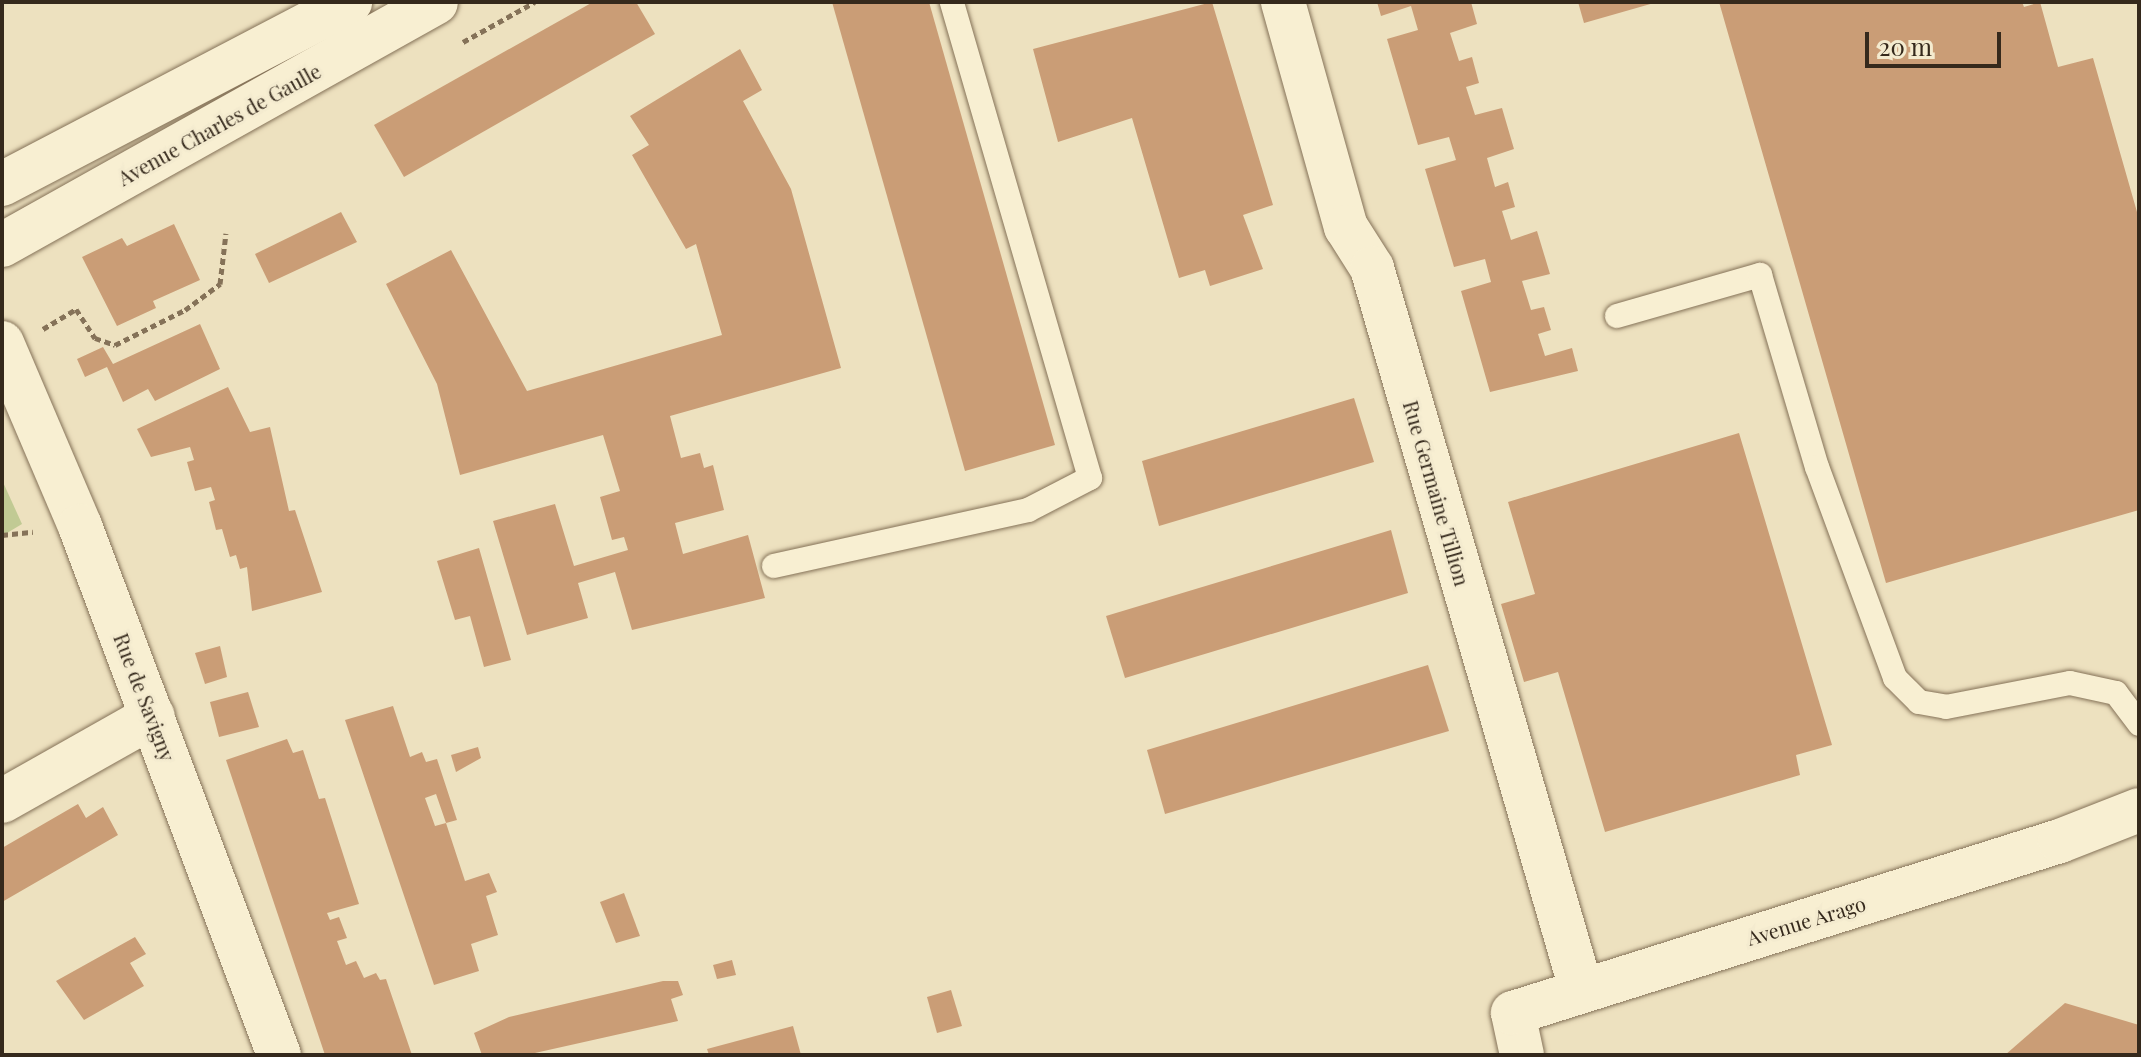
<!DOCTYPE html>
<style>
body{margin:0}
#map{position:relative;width:2141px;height:1057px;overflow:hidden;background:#ede1bf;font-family:"Playfair Display",serif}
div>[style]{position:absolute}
.green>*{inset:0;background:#c1ca94}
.building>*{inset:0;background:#ca9d76}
.path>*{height:5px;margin-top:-2.5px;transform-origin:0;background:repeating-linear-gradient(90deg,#857258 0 6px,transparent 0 10px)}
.roads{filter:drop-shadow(0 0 2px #857258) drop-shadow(0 0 2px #857258)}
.service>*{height:24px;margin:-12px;padding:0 12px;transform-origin:12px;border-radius:12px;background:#f8efd2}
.minor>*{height:44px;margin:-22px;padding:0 22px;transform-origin:22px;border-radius:22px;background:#f8efd2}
.tertiary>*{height:44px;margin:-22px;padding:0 22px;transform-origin:22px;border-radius:22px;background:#f8efd2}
.secondary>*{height:44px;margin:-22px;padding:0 22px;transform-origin:22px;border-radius:22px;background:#f8efd2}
span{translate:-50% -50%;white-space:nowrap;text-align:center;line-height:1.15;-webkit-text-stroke:6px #f4ebcf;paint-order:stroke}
.street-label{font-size:20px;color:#35291c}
.frame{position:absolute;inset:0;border:4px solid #35291c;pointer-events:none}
.scale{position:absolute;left:1865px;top:32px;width:136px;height:36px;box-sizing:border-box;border:4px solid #35291c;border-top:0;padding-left:10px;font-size:24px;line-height:28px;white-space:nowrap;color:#35291c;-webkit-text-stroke:6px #f4ebcf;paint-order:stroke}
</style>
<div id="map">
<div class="green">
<div style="clip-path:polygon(2px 480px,22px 524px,2px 536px)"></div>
</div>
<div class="building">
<div style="clip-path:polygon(593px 2px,636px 2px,655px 34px,404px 177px,374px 125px)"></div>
<div style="clip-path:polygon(832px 2px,929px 2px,1055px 445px,965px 471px)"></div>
<div style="clip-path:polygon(1212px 2px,1273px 205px,1243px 215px,1263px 269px,1210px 286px,1205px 270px,1179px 278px,1132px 118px,1058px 142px,1033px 49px)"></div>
<div style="clip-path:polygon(1377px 2px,1471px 2px,1477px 24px,1450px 33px,1459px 61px,1472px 57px,1479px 83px,1466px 87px,1475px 115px,1502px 108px,1514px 149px,1487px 158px,1495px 187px,1508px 182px,1515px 207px,1502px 211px,1511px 240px,1537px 231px,1550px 274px,1522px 281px,1531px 310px,1544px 307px,1551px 330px,1538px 334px,1545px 356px,1572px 348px,1578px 371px,1490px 392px,1461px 291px,1491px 282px,1485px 259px,1454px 267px,1425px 169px,1456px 160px,1449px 137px,1418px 145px,1387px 39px,1418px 30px,1411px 6px,1381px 16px)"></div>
<div style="clip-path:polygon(1578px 2px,1654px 2px,1654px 3px,1584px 23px)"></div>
<div style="clip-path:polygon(1719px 2px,2022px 2px,2024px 7px,2040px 2px,2058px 67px,2093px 58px,2139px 219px,2139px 510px,1886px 583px)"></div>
<div style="clip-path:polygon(740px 49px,762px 90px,743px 101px,791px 189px,841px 368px,670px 416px,681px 458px,700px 453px,704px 468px,713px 465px,724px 510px,675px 523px,683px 554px,748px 535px,765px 598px,632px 630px,615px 572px,578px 583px,588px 618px,527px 635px,493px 521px,555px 504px,574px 566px,628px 550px,624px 537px,612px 540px,600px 497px,620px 491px,603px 435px,460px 475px,437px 384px,386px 284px,451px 250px,527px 391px,722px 335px,696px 244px,686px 249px,632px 155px,649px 145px,630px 116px)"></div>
<div style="clip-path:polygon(341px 212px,357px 242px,269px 283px,255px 254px)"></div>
<div style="clip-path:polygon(174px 224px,200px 280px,153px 301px,156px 308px,117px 326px,82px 257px,122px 238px,127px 246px)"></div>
<div style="clip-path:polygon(200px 324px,220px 369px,155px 401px,148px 389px,123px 402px,107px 367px,85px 377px,77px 359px,103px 347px,113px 364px)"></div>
<div style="clip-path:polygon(228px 387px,250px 432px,270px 427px,289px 511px,295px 510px,322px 592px,252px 611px,247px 567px,240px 569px,236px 555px,230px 557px,222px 529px,216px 530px,209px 502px,215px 500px,211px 487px,195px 491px,187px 462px,194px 460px,190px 447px,151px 457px,137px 429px)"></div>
<div style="clip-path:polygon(1354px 398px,1374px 462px,1159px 526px,1142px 461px)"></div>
<div style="clip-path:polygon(1739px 433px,1832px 745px,1796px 755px,1800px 775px,1605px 832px,1558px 672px,1524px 682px,1501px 604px,1535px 594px,1508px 502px)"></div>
<div style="clip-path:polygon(1391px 530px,1408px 593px,1125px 678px,1106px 616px)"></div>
<div style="clip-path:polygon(479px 548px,511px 660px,484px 667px,470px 616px,455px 620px,437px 561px)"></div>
<div style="clip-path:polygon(220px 646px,227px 677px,205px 684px,195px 653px)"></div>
<div style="clip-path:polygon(1428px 665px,1449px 731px,1165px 814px,1147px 750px)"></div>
<div style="clip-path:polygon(248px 692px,259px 727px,219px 737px,210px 702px)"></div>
<div style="clip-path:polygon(393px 706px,410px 757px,422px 752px,426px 762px,437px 759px,457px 820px,446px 823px,436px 794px,425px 798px,435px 826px,446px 823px,465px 881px,489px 873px,497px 892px,486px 896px,498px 935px,471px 944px,479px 971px,434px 985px,345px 720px)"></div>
<div style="clip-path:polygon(287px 739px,293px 753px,303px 750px,319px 799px,325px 798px,359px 904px,327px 913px,330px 920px,339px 917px,347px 938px,337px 941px,346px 965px,356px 961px,364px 978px,376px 973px,380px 980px,386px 979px,412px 1055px,325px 1055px,226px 760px)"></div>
<div style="clip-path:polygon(478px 747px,481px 758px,456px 772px,451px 755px)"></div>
<div style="clip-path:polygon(78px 804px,86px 818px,103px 807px,118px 835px,2px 902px,2px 848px)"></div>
<div style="clip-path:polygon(624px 893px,640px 936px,616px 943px,600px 902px)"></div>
<div style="clip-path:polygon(135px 937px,146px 954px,130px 963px,144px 986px,84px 1020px,56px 981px)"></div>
<div style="clip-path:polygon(732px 960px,736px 975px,717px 979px,713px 965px)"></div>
<div style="clip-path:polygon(663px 981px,678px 981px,683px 995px,671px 999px,678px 1021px,526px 1055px,482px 1055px,474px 1033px,509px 1017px)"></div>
<div style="clip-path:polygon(951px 990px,962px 1026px,937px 1033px,927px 997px)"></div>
<div style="clip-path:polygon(2065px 1003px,2139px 1025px,2139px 1055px,2005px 1055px)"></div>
<div style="clip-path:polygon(793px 1026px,801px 1055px,709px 1055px,707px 1049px)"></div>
</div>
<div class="path">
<div style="left:463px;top:42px;width:82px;rotate:-29.1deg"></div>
<div style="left:43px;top:329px;width:39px;rotate:-31deg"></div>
<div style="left:76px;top:309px;width:35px;rotate:57deg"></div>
<div style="left:95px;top:338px;width:21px;rotate:19deg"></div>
<div style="left:115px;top:345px;width:78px;rotate:-26.6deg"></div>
<div style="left:185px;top:310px;width:44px;rotate:-36.6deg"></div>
<div style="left:220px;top:284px;width:51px;rotate:-83.3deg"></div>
<div style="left:2px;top:535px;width:31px;rotate:-6deg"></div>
</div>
<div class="roads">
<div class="service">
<div style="left:1617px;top:316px;width:149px;rotate:-16deg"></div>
<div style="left:1760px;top:275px;width:200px;rotate:73.5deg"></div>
<div style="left:1817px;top:467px;width:225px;rotate:69.7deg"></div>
<div style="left:1895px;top:678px;width:34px;rotate:45deg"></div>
<div style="left:1919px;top:702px;width:27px;rotate:10deg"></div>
<div style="left:1946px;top:707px;width:126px;rotate:-11deg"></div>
<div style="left:2070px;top:683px;width:47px;rotate:12.3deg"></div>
<div style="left:2116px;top:693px;width:39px;rotate:53deg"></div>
<div style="left:774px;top:566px;width:260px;rotate:-12.4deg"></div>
<div style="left:1028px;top:510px;width:70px;rotate:-27.3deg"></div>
<div style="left:1090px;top:478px;width:496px;rotate:-106.2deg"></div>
</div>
<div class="minor">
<div style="left:1283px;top:2px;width:234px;rotate:74.4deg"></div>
<div style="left:1346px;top:227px;width:49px;rotate:57.6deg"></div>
<div style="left:1372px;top:268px;width:751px;rotate:73.83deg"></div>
<div style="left:2px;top:801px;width:173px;rotate:-29.4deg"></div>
<div style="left:1522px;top:1055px;width:43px;rotate:-102.1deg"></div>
<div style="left:1513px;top:1013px;width:573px;rotate:-17.46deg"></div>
<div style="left:2060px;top:841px;width:85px;rotate:-21.4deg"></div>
</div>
<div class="tertiary">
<div style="left:2px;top:343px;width:199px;rotate:66.9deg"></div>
<div style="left:80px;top:526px;width:565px;rotate:69.38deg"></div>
</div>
<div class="secondary">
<div style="left:2px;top:184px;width:393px;rotate:-27.6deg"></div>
<div style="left:2px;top:245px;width:497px;rotate:-29.2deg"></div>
</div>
</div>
<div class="street-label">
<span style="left:219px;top:124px;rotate:-29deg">Avenue Charles de Gaulle</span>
<span style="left:1437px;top:493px;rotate:74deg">Rue Germaine Tillion</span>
<span style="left:145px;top:697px;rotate:69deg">Rue de Savigny</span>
<span style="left:1806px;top:920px;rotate:-17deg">Avenue Arago</span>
</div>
<div class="frame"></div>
<div class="scale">20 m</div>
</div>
